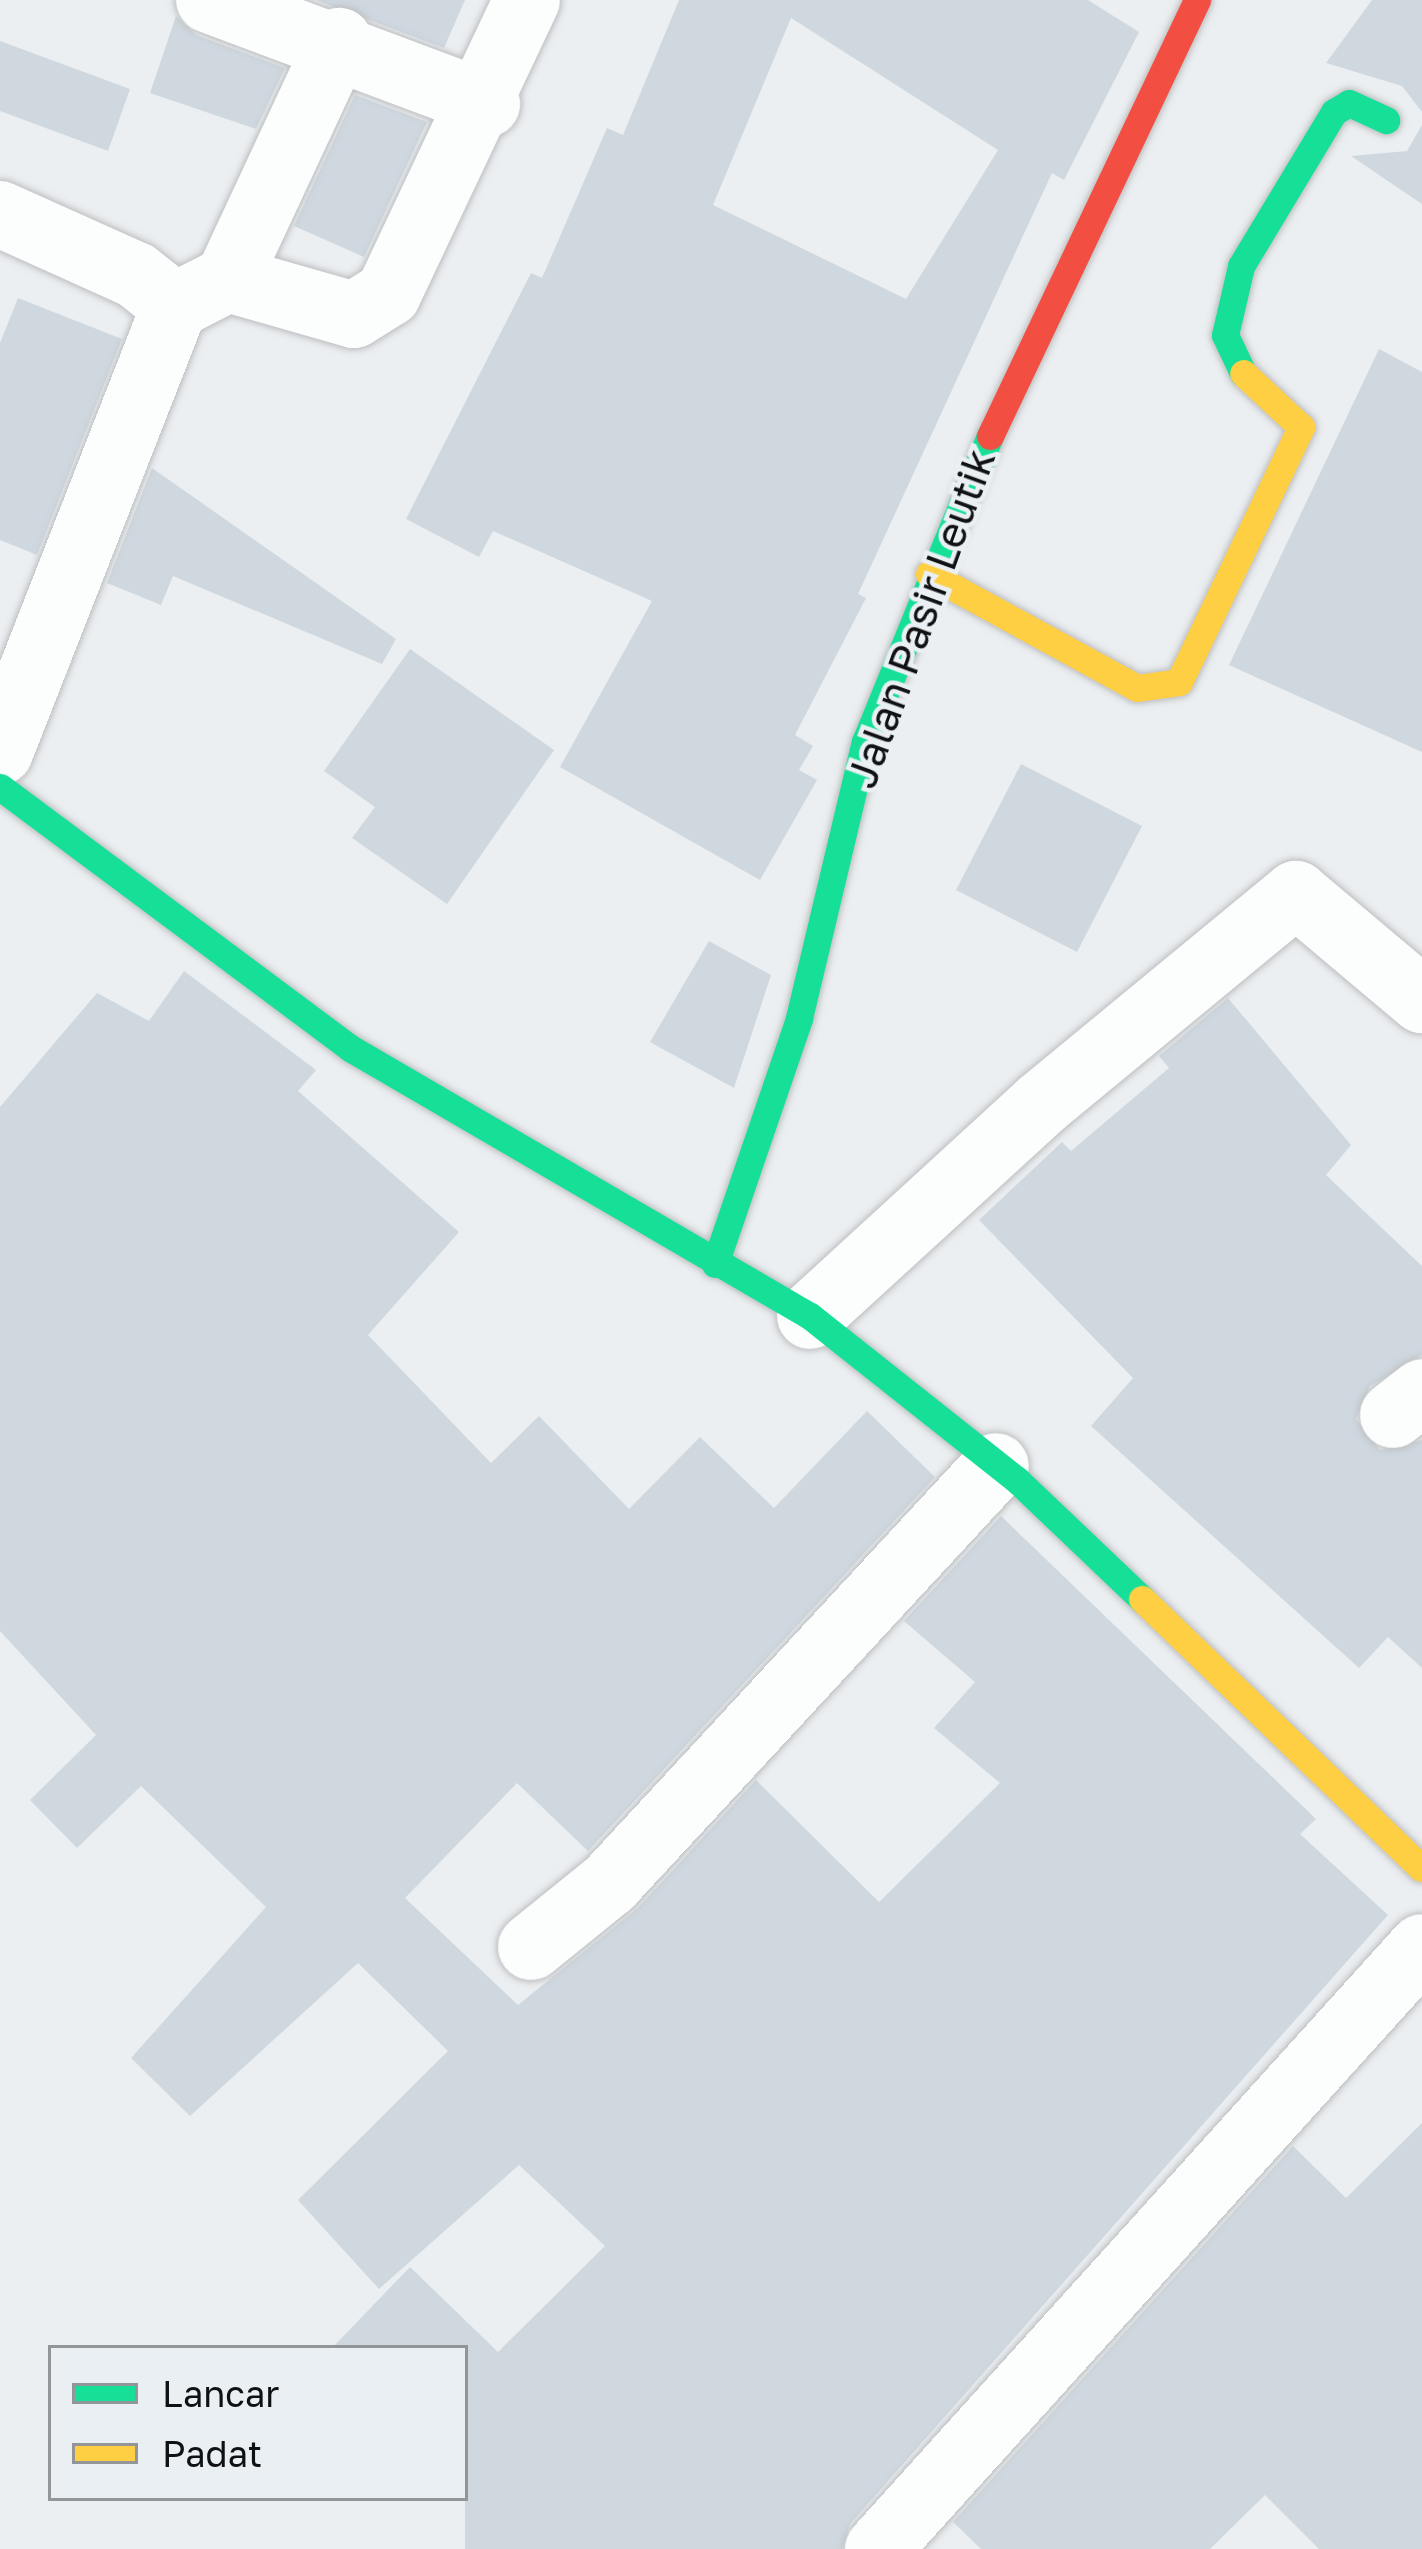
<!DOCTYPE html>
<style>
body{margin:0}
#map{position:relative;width:1422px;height:2549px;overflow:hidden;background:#eceff1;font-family:"Golos Text",sans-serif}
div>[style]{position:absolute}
.building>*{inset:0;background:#cfd8df}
.roads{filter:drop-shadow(0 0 3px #bdbfc1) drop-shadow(0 0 3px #bdbfc1)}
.street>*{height:66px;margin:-33px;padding:0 33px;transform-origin:33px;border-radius:33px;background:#fcfdfd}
.fast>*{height:27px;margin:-13.5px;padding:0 13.5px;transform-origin:13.5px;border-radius:13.5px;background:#16e098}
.slow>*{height:27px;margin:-13.5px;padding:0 13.5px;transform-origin:13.5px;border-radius:13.5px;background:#ffcf43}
.jam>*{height:27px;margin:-13.5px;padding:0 13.5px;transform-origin:13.5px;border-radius:13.5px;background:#f24e42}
span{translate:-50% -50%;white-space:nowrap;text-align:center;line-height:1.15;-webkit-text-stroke:9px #eaeff3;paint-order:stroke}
.street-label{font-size:42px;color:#101112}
.legend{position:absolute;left:48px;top:2345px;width:420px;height:156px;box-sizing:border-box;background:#eaeff3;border:3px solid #939699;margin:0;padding:15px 21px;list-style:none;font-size:36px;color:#101112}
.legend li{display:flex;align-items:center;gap:24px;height:60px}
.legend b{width:60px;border:3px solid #939699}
</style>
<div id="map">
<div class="building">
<div style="clip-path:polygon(316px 0,465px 0,444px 48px)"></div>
<div style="clip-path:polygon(evenodd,679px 0,1088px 0,1139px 32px,1064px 180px,1052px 173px,858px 594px,866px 598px,795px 735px,813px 746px,799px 770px,817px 780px,760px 880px,560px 767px,652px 601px,493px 531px,479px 557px,406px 519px,531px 273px,542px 278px,607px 128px,623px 135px,679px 0,791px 18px,998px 150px,906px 299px,713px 205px,791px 18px)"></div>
<div style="clip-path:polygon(1372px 0,1422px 0,1422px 112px,1402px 86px,1326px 63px)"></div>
<div style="clip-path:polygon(176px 16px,196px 35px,285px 68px,256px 129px,150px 93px)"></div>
<div style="clip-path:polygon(0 41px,130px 89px,108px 151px,0 111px)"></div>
<div style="clip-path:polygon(355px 95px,427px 122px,364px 257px,294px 226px)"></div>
<div style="clip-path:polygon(1422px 125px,1422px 204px,1351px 156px,1407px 151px)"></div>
<div style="clip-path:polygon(18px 298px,122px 339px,37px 555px,0 540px,0 343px)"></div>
<div style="clip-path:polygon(1379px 349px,1422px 372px,1422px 752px,1229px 665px)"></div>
<div style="clip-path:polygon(152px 468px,396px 639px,382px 664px,173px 576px,161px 605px,107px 583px)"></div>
<div style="clip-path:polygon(410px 649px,554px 750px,447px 904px,352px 838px,375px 807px,324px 771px)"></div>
<div style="clip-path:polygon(1021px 764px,1142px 826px,1077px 952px,956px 890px)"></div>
<div style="clip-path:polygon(709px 941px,771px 975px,734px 1088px,650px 1042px)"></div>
<div style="clip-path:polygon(184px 971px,316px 1070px,298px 1091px,459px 1232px,368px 1335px,491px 1463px,539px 1416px,629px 1509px,700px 1437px,774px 1508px,867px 1411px,935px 1477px,588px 1851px,517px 1783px,405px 1898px,518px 2005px,638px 1908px,756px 1780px,879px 1902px,1000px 1783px,934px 1728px,975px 1682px,904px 1621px,1001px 1516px,1316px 1819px,1300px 1834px,1388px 1915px,850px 2524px,842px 2549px,465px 2549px,465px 2348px,332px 2348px,410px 2267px,498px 2352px,605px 2246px,519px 2165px,379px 2289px,298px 2200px,448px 2051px,358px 1963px,190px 2116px,131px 2058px,266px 1907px,141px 1786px,77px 1848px,30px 1800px,96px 1735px,0 1631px,0 1107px,97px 993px,149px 1021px)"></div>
<div style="clip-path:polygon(1228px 998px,1351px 1145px,1326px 1175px,1422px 1266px,1422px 1355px,1370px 1386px,1356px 1419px,1380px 1450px,1422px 1440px,1422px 1668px,1388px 1637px,1359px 1668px,1091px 1426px,1133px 1378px,979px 1220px,1062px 1142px,1071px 1151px,1169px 1068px,1159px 1056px)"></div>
<div style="clip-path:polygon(1422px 2123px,1422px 2549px,1319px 2549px,1265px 2495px,1210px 2549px,981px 2549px,953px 2522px,1293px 2146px,1346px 2198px)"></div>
</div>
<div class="roads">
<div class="street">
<div style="left:209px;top:0;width:297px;rotate:20.5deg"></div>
<div style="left:0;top:214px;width:149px;rotate:24.2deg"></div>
<div style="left:136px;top:275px;width:50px;rotate:38.5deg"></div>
<div style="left:228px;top:279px;width:131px;rotate:15.9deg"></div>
<div style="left:354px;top:315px;width:40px;rotate:-32deg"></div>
<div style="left:388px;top:294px;width:325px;rotate:-64.7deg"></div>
<div style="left:0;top:752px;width:479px;rotate:-68.6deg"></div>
<div style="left:175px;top:306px;width:59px;rotate:-27deg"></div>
<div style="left:228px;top:279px;width:263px;rotate:-65deg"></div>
<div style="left:810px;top:1316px;width:312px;rotate:-42.5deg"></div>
<div style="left:1040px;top:1105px;width:332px;rotate:-39.5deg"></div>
<div style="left:1296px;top:894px;width:165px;rotate:40.1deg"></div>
<div style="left:1393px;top:1415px;width:37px;rotate:-38deg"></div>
<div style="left:531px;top:1947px;width:102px;rotate:-39deg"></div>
<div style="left:610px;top:1883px;width:568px;rotate:-47.21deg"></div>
<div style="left:878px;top:2549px;width:811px;rotate:-47.9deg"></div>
</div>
<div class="fast">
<div style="left:1243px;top:373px;width:42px;rotate:-115.3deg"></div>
<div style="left:1225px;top:335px;width:71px;rotate:-76.9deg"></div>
<div style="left:1241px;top:266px;width:180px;rotate:-58.9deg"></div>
<div style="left:1334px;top:112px;width:17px;rotate:-31deg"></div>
<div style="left:1349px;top:103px;width:41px;rotate:24.7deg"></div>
<div style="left:0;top:787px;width:437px;rotate:36.7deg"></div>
<div style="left:350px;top:1048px;width:532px;rotate:30.23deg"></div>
<div style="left:810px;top:1316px;width:264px;rotate:38.4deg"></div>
<div style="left:1017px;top:1480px;width:173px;rotate:43.6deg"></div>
<div style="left:715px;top:1264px;width:260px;rotate:-71.1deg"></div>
<div style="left:799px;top:1018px;width:284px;rotate:-76.6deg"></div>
<div style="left:865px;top:742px;width:331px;rotate:-67.8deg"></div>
</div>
<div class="slow">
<div style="left:929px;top:574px;width:237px;rotate:28.7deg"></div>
<div style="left:1137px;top:688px;width:42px;rotate:-8.1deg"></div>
<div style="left:1179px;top:682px;width:283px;rotate:-64.4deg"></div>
<div style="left:1301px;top:427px;width:79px;rotate:-137deg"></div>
<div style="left:1142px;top:1599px;width:388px;rotate:43.9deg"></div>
</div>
<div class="jam">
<div style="left:990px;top:436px;width:483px;rotate:-64.6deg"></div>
</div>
</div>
<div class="street-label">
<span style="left:920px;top:618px;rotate:-70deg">Jalan Pasir Leutik</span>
</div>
<ul class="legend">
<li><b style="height:15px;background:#16e098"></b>Lancar</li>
<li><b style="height:15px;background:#ffcf43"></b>Padat</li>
</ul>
</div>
